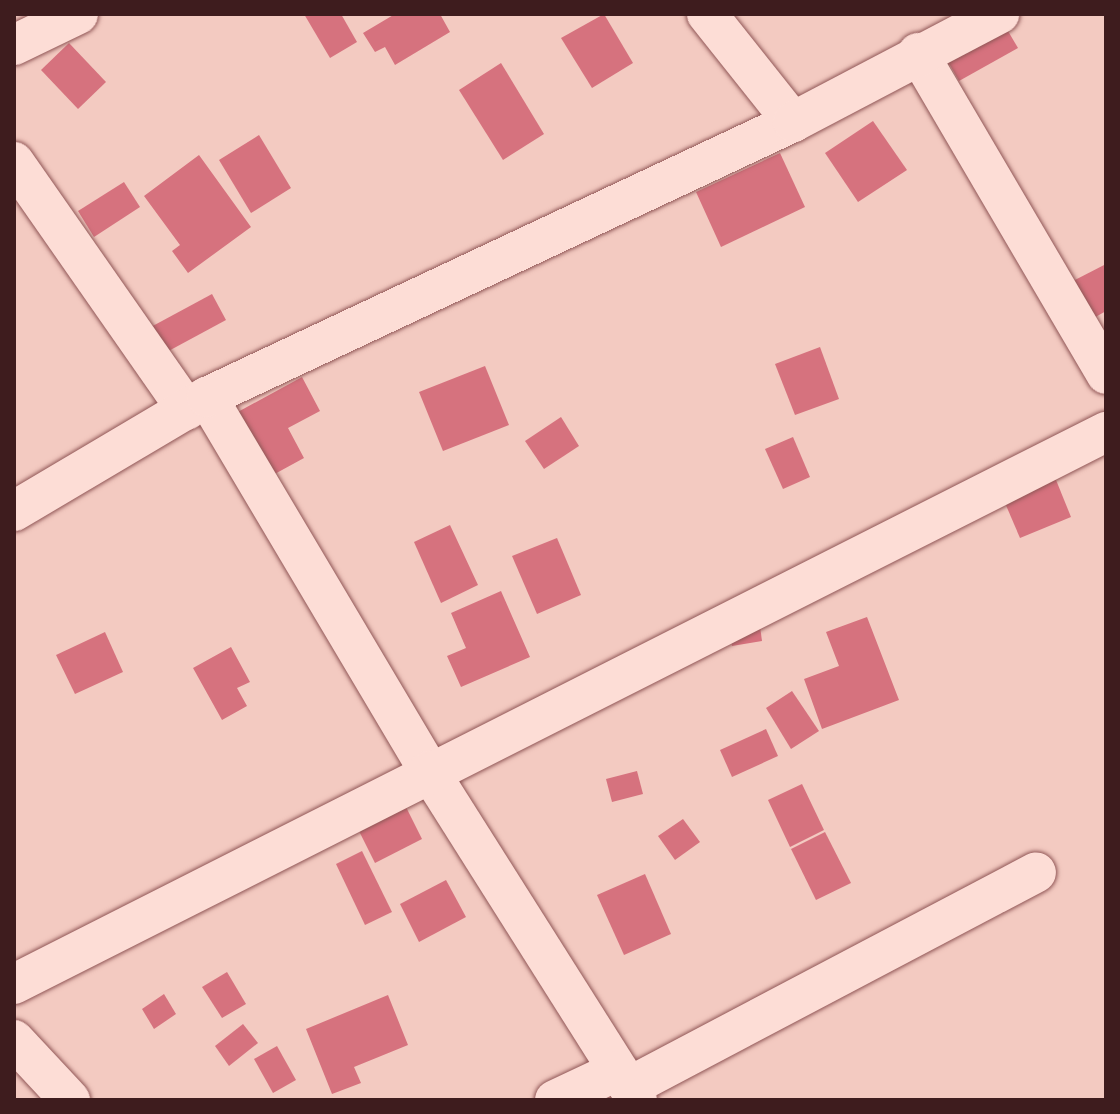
<!DOCTYPE html>
<style>
body{margin:0}
#map{position:relative;width:1120px;height:1114px;overflow:hidden;background:#f3cac1;font-family:"Libre Baskerville",serif}
div>[style]{position:absolute}
.building>*{inset:0;background:#d6727e}
.roads{filter:drop-shadow(0 0 2px #905656) drop-shadow(0 0 2px #905656)}
.minor>*{height:40px;margin:-20px;padding:0 20px;transform-origin:20px;border-radius:20px;background:#fdddd6}
span{translate:-50% -50%;white-space:nowrap;text-align:center;line-height:1.15;-webkit-text-stroke:6px #fad9d2;paint-order:stroke}
.frame{position:absolute;inset:0;border:16px solid #3e1c1e;pointer-events:none}
</style>
<div id="map">
<div class="building">
<div style="clip-path:polygon(304px 14px,341px 14px,357px 42px,330px 58px)"></div>
<div style="clip-path:polygon(395px 14px,440px 14px,450px 32px,395px 65px,385px 47px,375px 52px,363px 33px)"></div>
<div style="clip-path:polygon(604px 14px,633px 63px,592px 88px,561px 38px)"></div>
<div style="clip-path:polygon(1005px 26px,1018px 48px,959px 81px,947px 60px)"></div>
<div style="clip-path:polygon(69px 43px,106px 82px,78px 109px,41px 70px)"></div>
<div style="clip-path:polygon(501px 63px,544px 134px,503px 160px,459px 90px)"></div>
<div style="clip-path:polygon(873px 121px,907px 170px,858px 202px,825px 153px)"></div>
<div style="clip-path:polygon(259px 135px,291px 188px,251px 213px,219px 160px)"></div>
<div style="clip-path:polygon(780px 153px,805px 207px,721px 247px,696px 192px)"></div>
<div style="clip-path:polygon(199px 155px,251px 227px,188px 273px,172px 251px,180px 245px,144px 196px)"></div>
<div style="clip-path:polygon(124px 182px,140px 207px,94px 237px,78px 211px)"></div>
<div style="clip-path:polygon(1106px 264px,1106px 311px,1092px 319px,1073px 281px)"></div>
<div style="clip-path:polygon(212px 294px,226px 320px,163px 354px,149px 328px)"></div>
<div style="clip-path:polygon(820px 347px,839px 399px,795px 415px,775px 364px)"></div>
<div style="clip-path:polygon(485px 366px,509px 425px,443px 451px,419px 392px)"></div>
<div style="clip-path:polygon(302px 377px,320px 411px,288px 428px,304px 458px,271px 476px,236px 413px)"></div>
<div style="clip-path:polygon(561px 417px,579px 446px,544px 469px,525px 441px)"></div>
<div style="clip-path:polygon(793px 437px,810px 477px,783px 489px,765px 449px)"></div>
<div style="clip-path:polygon(1054px 475px,1071px 517px,1020px 538px,1002px 496px)"></div>
<div style="clip-path:polygon(450px 525px,478px 585px,441px 603px,414px 542px)"></div>
<div style="clip-path:polygon(557px 538px,581px 595px,537px 614px,512px 556px)"></div>
<div style="clip-path:polygon(501px 591px,530px 657px,461px 687px,447px 656px,466px 648px,451px 613px)"></div>
<div style="clip-path:polygon(867px 617px,899px 700px,822px 729px,804px 679px,839px 666px,826px 632px)"></div>
<div style="clip-path:polygon(759px 619px,762px 641px,732px 646px,728px 623px)"></div>
<div style="clip-path:polygon(105px 632px,123px 672px,75px 694px,56px 655px)"></div>
<div style="clip-path:polygon(231px 647px,250px 682px,237px 688px,247px 706px,222px 720px,193px 668px)"></div>
<div style="clip-path:polygon(792px 691px,819px 731px,791px 749px,766px 708px)"></div>
<div style="clip-path:polygon(766px 729px,778px 756px,732px 777px,720px 750px)"></div>
<div style="clip-path:polygon(637px 771px,643px 794px,612px 802px,606px 779px)"></div>
<div style="clip-path:polygon(802px 784px,824px 830px,790px 847px,768px 800px)"></div>
<div style="clip-path:polygon(404px 803px,422px 839px,375px 863px,357px 827px)"></div>
<div style="clip-path:polygon(683px 819px,700px 842px,675px 860px,658px 836px)"></div>
<div style="clip-path:polygon(825px 832px,851px 883px,816px 900px,791px 849px)"></div>
<div style="clip-path:polygon(362px 851px,392px 912px,365px 925px,336px 864px)"></div>
<div style="clip-path:polygon(645px 874px,671px 934px,624px 955px,597px 895px)"></div>
<div style="clip-path:polygon(446px 880px,466px 917px,419px 942px,400px 904px)"></div>
<div style="clip-path:polygon(227px 972px,246px 1004px,222px 1018px,202px 987px)"></div>
<div style="clip-path:polygon(164px 994px,176px 1014px,154px 1029px,142px 1009px)"></div>
<div style="clip-path:polygon(388px 995px,408px 1045px,354px 1067px,361px 1083px,332px 1094px,306px 1029px)"></div>
<div style="clip-path:polygon(243px 1024px,258px 1043px,229px 1066px,215px 1046px)"></div>
<div style="clip-path:polygon(277px 1046px,296px 1080px,273px 1093px,254px 1059px)"></div>
</div>
<div class="roads">
<div class="minor">
<div style="left:707px;top:14px;width:138px;rotate:51.5deg"></div>
<div style="left:14px;top:45px;width:71px;rotate:-25.8deg"></div>
<div style="left:918px;top:53px;width:372px;rotate:59.6deg"></div>
<div style="left:14px;top:162px;width:302px;rotate:55.1deg"></div>
<div style="left:207px;top:397px;width:435px;rotate:59.3deg"></div>
<div style="left:429px;top:771px;width:389px;rotate:57.7deg"></div>
<div style="left:14px;top:511px;width:224px;rotate:-30.6deg"></div>
<div style="left:207px;top:397px;width:647px;rotate:-25.14deg"></div>
<div style="left:793px;top:122px;width:233px;rotate:-27.7deg"></div>
<div style="left:14px;top:984px;width:1224px;rotate:-26.82deg"></div>
<div style="left:14px;top:1040px;width:82px;rotate:47deg"></div>
<div style="left:629px;top:1087px;width:460px;rotate:-27.8deg"></div>
<div style="left:555px;top:1100px;width:68px;rotate:-25.1deg"></div>
</div>
</div>
<div class="frame"></div>
</div>
